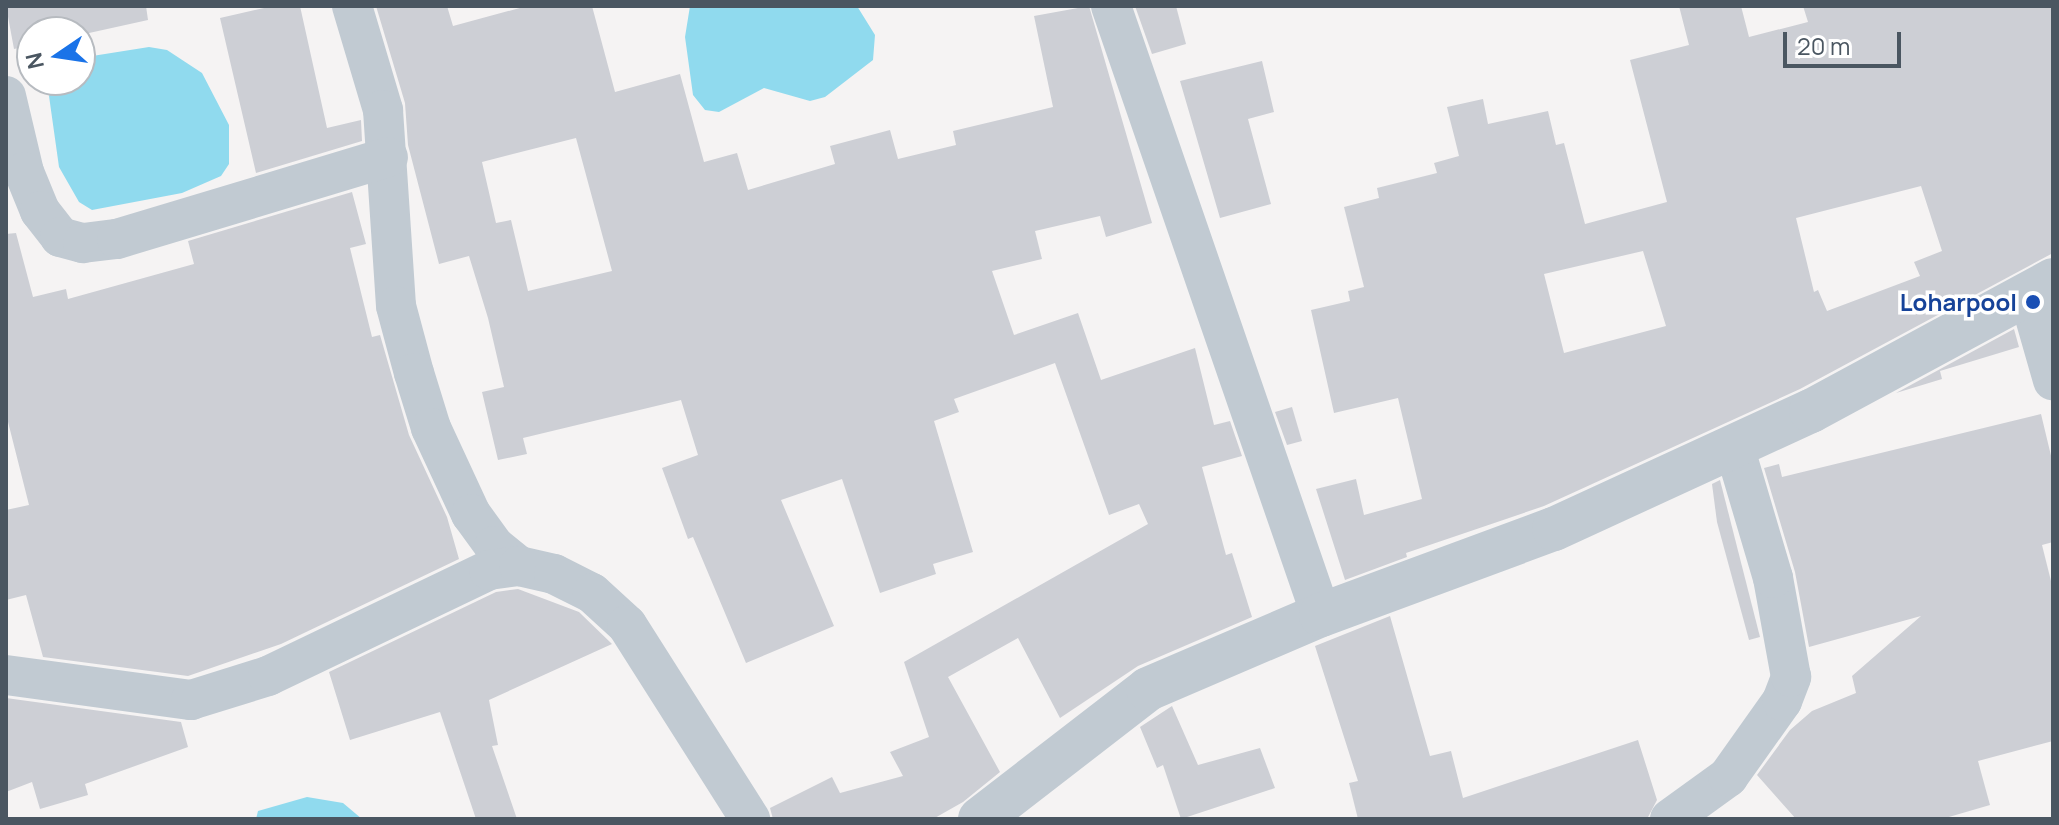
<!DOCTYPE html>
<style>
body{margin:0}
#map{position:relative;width:2059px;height:825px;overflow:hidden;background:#f5f3f3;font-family:Manrope,sans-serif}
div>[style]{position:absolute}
.water>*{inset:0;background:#90daee}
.building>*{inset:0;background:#cdcfd5}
.minor>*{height:40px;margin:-20px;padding:0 20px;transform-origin:20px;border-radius:20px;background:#c1cad2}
.tertiary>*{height:44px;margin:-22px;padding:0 22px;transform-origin:22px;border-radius:22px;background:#c1cad2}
.dots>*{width:22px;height:22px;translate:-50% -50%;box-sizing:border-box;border:4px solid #fff;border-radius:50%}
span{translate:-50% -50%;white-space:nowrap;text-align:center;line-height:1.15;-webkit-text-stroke:7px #fff;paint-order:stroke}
.transit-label{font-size:24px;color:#164399;font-weight:700}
.right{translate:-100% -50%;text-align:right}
.frame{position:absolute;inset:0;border:8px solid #4a5661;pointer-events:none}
.north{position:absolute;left:16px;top:16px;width:80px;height:80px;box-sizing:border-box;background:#fff;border:2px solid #b7bbc0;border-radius:50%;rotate:257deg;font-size:22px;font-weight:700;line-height:32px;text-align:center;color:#4a5661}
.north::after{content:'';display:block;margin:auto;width:28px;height:36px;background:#1a73e8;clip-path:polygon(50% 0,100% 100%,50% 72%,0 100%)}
.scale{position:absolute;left:1783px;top:32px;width:118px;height:36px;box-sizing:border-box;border:4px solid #4a5661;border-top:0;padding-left:10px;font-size:24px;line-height:28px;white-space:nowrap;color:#4a5661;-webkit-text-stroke:6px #fff;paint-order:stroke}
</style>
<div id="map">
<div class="water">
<div style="clip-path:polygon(857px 6px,875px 35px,873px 60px,825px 97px,810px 101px,764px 88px,719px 112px,705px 110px,693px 95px,685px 37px,690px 6px)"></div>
<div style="clip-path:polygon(149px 47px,167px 50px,202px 73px,229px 125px,229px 164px,221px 176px,182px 193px,92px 210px,79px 202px,59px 167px,49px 96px,56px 80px,80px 80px,80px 60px,86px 57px)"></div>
<div style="clip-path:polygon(307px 797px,343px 803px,362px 819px,256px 819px,258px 811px)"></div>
</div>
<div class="building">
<div style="clip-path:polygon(6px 6px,146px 6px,148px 20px,80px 35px,32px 32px,32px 45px,14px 49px)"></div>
<div style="clip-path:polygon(273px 6px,300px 6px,327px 128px,361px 120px,362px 141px,256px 173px,220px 18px)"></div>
<div style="clip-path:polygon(evenodd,376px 6px,447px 6px,453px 26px,527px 6px,592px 6px,615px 92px,680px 74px,704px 162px,737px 153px,748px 190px,835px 164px,830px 146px,890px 130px,898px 159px,956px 145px,953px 131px,1053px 107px,1034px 16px,1089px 6px,1152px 223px,1106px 237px,1100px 216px,1035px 231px,1042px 259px,992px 271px,1014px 335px,1078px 313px,1101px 380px,1195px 348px,1214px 425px,1230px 421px,1242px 456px,1202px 467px,1226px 555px,1232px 553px,1252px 617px,1138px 666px,1060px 718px,1018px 638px,948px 677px,1000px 772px,963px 802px,933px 819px,773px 819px,770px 808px,832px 777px,840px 793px,903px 776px,890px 752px,929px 737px,904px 662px,1148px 524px,1139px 504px,1109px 515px,1055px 363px,954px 399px,959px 412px,934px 421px,973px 552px,933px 564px,936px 574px,880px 593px,842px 479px,781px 500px,834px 626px,746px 663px,693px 537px,688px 539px,662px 468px,698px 455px,681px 400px,523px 438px,527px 454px,498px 460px,482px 392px,504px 387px,488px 318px,469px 256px,439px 264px,408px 145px,405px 103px,376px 6px,576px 138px,612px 271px,528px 291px,511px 220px,496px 223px,482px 162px,576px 138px)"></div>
<div style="clip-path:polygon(1135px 6px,1176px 6px,1186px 44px,1152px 54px)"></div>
<div style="clip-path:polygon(evenodd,1679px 6px,1741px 6px,1749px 37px,1808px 22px,1803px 6px,2053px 6px,2053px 253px,1800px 389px,1544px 506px,1406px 553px,1407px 557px,1345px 580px,1316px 489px,1356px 479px,1364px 515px,1422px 499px,1398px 398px,1334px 413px,1311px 310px,1350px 301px,1348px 291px,1364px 287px,1344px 207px,1379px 198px,1377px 188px,1437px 173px,1434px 163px,1459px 156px,1447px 107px,1483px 99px,1488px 124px,1548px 111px,1556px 145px,1564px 143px,1585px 224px,1667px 202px,1630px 60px,1689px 45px,1679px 6px,1921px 186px,1942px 251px,1914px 262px,1920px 276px,1827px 311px,1818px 290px,1814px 292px,1796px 218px,1921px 186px,1679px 6px,1643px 251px,1666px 326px,1564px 353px,1544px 274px,1643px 251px)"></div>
<div style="clip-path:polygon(1262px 61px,1274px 112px,1248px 119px,1271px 204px,1220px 218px,1180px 81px)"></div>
<div style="clip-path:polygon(352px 192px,366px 244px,350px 248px,372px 337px,380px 335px,409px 435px,447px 517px,459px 559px,281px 644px,188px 676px,43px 657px,26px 595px,6px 600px,6px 510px,29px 505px,6px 414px,6px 234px,16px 233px,33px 297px,66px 289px,68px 299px,194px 264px,188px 241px)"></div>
<div style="clip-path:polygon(2014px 329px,2019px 347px,1940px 371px,1942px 379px,1896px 393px)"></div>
<div style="clip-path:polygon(1292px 407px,1302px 441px,1287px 445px,1275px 412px)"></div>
<div style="clip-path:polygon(2041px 414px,2053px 464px,2053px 542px,2042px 545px,2053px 589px,2053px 741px,1978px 761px,1990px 805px,1942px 819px,1796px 819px,1757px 775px,1790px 730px,1812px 711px,1856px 693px,1852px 676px,1921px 616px,1809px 647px,1795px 572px,1764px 468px,1779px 464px,1782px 477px)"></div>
<div style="clip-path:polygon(1720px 480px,1760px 637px,1749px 640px,1717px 522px,1712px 484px)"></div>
<div style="clip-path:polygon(518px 589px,579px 612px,612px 644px,489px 700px,498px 745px,492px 746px,517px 819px,476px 819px,440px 712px,350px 740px,329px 672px,496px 592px)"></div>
<div style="clip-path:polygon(1390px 616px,1430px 756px,1451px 751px,1463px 798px,1638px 740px,1657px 800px,1647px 819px,1358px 819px,1349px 783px,1358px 781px,1315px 646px)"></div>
<div style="clip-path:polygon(6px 698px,181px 722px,188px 747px,85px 784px,88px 795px,40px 809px,32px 782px,6px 792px)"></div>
<div style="clip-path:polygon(1172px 706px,1198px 765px,1260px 748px,1275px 788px,1181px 819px,1163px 765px,1157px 768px,1140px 727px)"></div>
</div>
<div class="minor">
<div style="left:352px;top:6px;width:109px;rotate:73.4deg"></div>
<div style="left:383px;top:110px;width:196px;rotate:86.2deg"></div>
<div style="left:396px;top:306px;width:69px;rotate:75deg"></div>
<div style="left:414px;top:373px;width:58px;rotate:72.8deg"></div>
<div style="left:431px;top:428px;width:95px;rotate:65.1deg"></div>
<div style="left:471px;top:514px;width:39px;rotate:54deg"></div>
<div style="left:494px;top:546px;width:32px;rotate:39deg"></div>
<div style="left:1111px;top:6px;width:644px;rotate:70.97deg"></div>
<div style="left:6px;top:96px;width:78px;rotate:76.7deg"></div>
<div style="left:24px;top:172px;width:42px;rotate:67.7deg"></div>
<div style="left:40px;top:211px;width:33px;rotate:52deg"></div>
<div style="left:60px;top:237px;width:24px;rotate:15deg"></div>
<div style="left:83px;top:243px;width:34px;rotate:-7deg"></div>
<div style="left:117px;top:239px;width:283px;rotate:-16.8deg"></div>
<div style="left:2028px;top:293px;width:91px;rotate:74deg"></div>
<div style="left:6px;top:675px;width:187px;rotate:7.7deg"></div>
<div style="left:191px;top:700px;width:81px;rotate:-17.3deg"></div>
<div style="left:268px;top:676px;width:245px;rotate:-25.6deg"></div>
<div style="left:489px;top:570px;width:30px;rotate:-8deg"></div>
<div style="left:519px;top:566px;width:36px;rotate:13deg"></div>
<div style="left:554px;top:574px;width:42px;rotate:26.6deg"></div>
<div style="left:592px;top:593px;width:47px;rotate:42.4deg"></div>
<div style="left:627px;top:625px;width:230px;rotate:57.6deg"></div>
<div style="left:1670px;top:819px;width:72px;rotate:-35.9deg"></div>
<div style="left:1728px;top:777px;width:93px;rotate:-54.6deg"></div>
<div style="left:1782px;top:701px;width:26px;rotate:-69deg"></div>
<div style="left:1791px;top:677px;width:101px;rotate:-100.3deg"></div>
<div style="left:1773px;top:578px;width:138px;rotate:-106.5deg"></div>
</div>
<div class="tertiary">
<div style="left:980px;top:819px;width:212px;rotate:-37.7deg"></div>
<div style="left:1148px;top:689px;width:188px;rotate:-23.2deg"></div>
<div style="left:1321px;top:615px;width:248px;rotate:-20.3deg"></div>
<div style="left:1554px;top:529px;width:283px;rotate:-24.7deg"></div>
<div style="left:1811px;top:411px;width:275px;rotate:-28.4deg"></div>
</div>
<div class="dots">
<div style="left:2033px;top:302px;background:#1a4fb4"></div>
</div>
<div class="transit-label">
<span class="right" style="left:2017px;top:302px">Loharpool</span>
</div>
<div class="frame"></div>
<div class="north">N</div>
<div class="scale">20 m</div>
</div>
